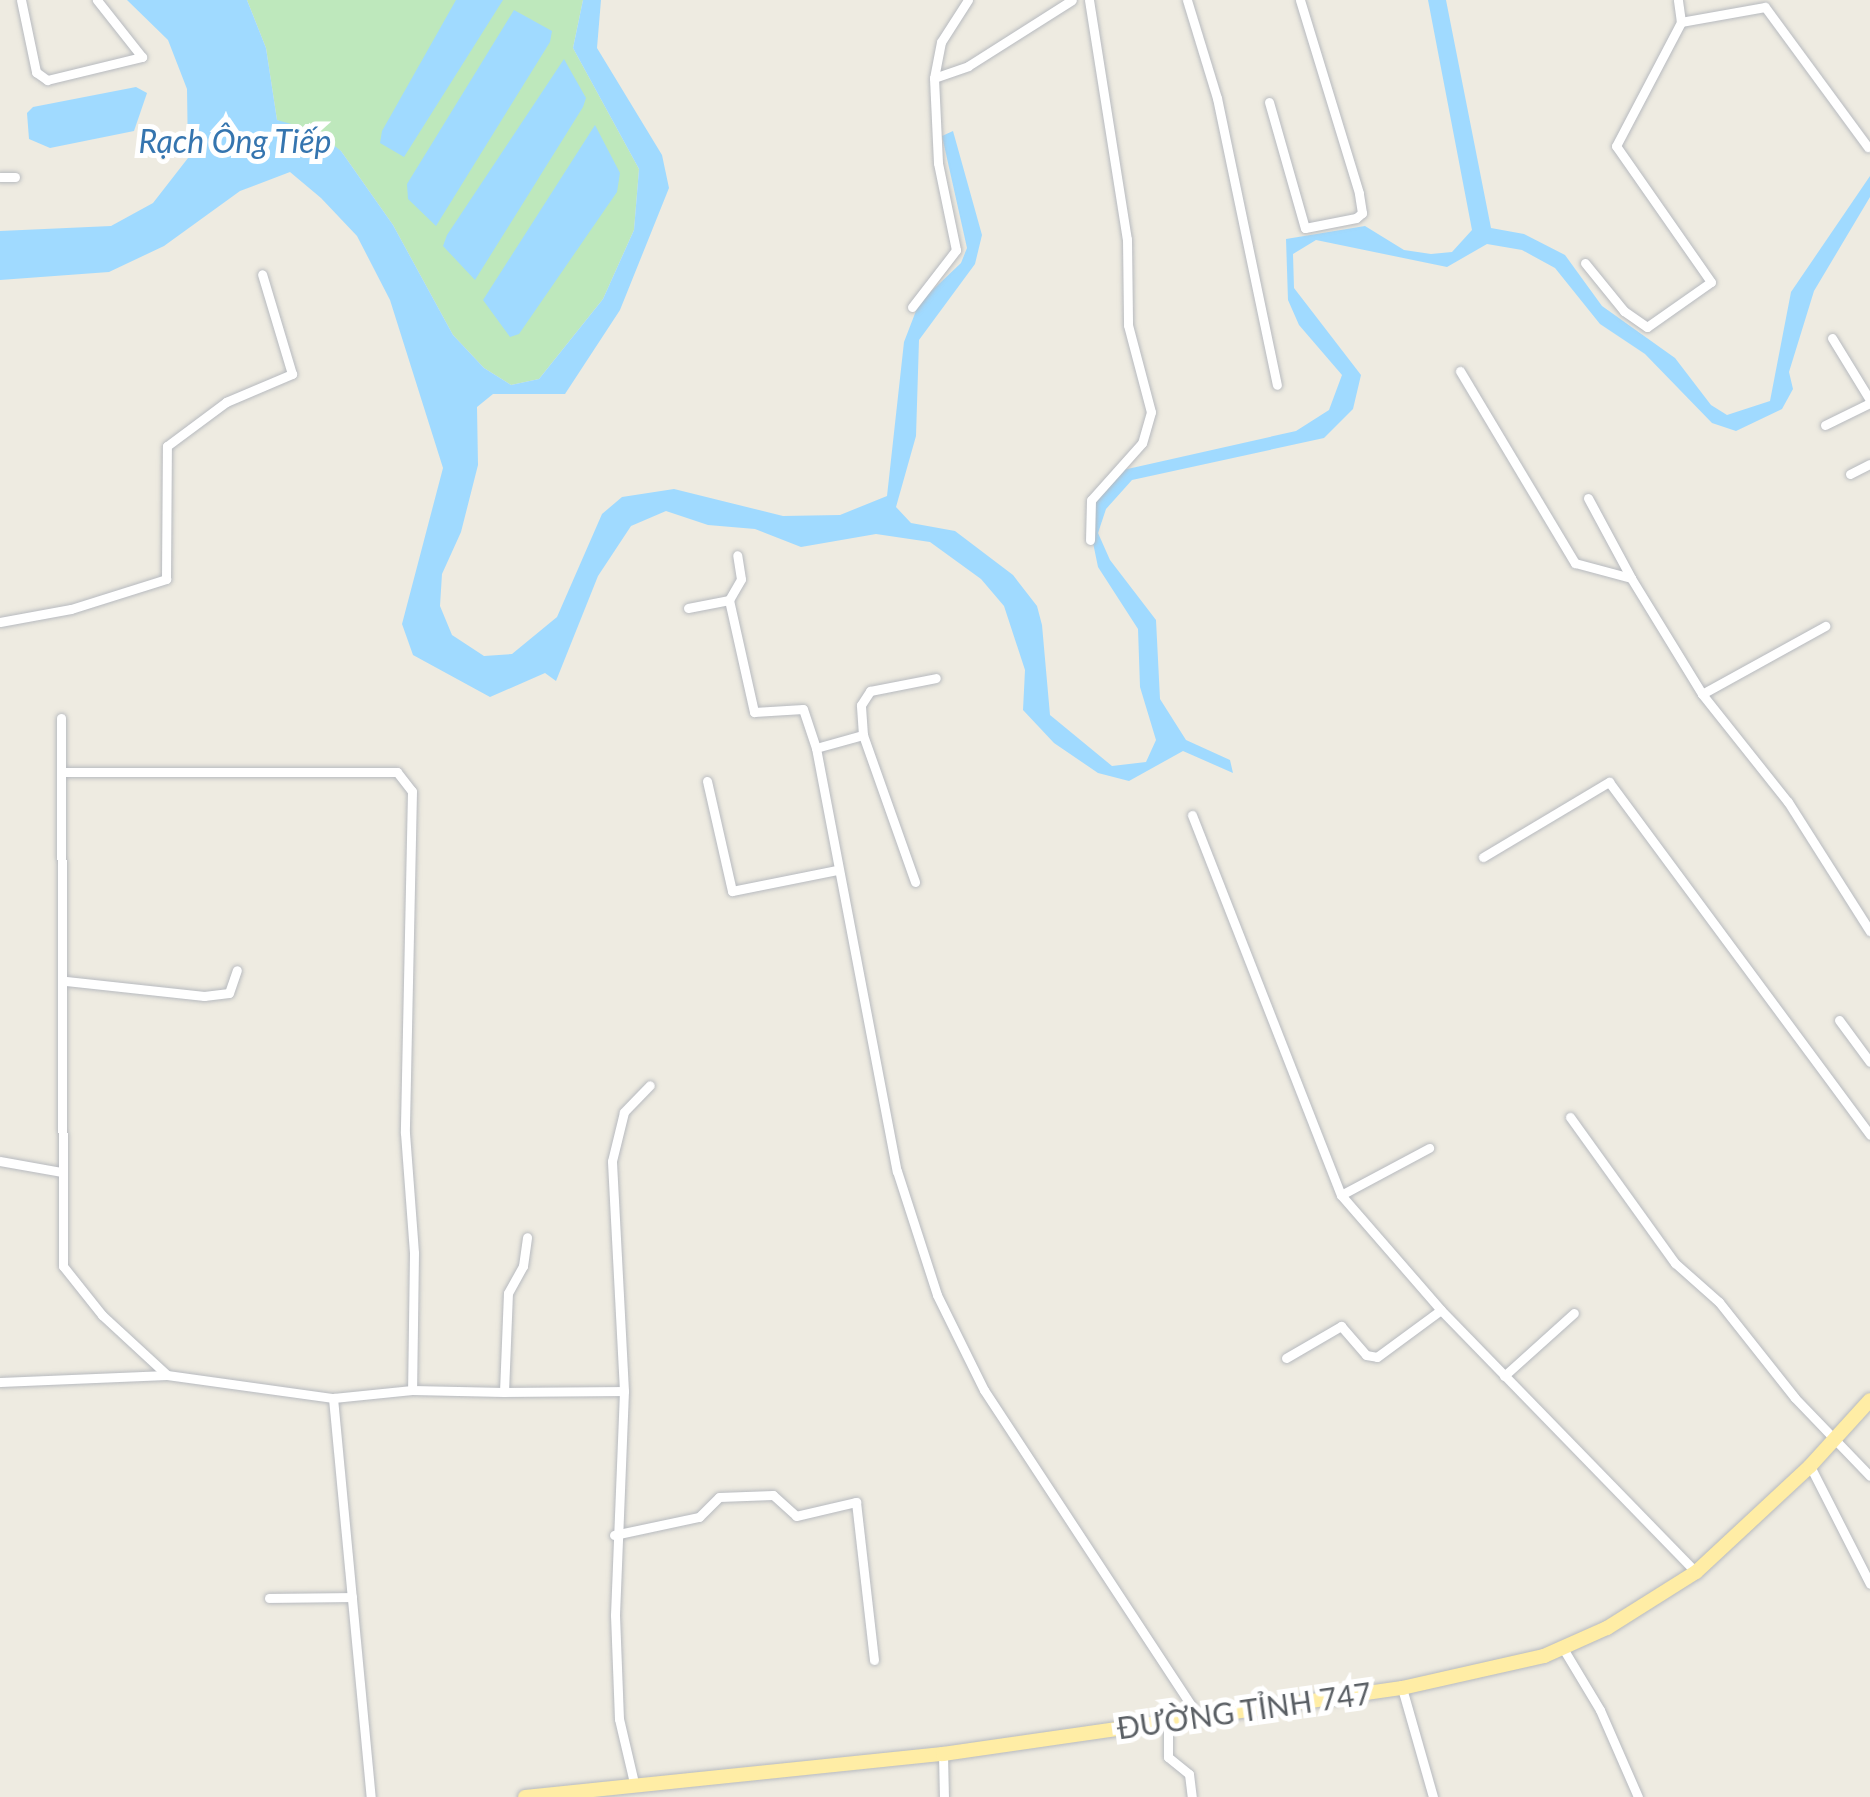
<!DOCTYPE html>
<meta charset="utf-8">
<style>
body{margin:0}
#map{position:relative;width:1870px;height:1797px;overflow:hidden;background:#eeebe1;font-family:Lato,sans-serif}
div>[style]{position:absolute}
.green>*{inset:0;background:#bee8bc}
.water>*{inset:0;background:#a0daff}
.roads{filter:drop-shadow(0 0 2px #b7babf) drop-shadow(0 0 2px #b7babf)}
.minor>*{height:9px;margin:-4.5px;padding:0 4.5px;transform-origin:4.5px;border-radius:4.5px;background:#fff}
.primary>*{height:14px;margin:-7px;padding:0 7px;transform-origin:7px;border-radius:7px;background:#ffeda5}
span{translate:-50% -50%;white-space:nowrap;text-align:center;line-height:1.15;-webkit-text-stroke:10px #fff;paint-order:stroke}
.street-label{font-size:30px;color:#5a5f64}
.water-label{font-size:32px;color:#3575af;font-style:italic}
</style>
<div id="map">
<div class="green">
<div style="clip-path:polygon(247px 0,583px 0,573px 48px,639px 169px,634px 230px,603px 299px,539px 379px,511px 385px,484px 368px,453px 335px,393px 225px,341px 151px,277px 120px,266px 48px)"></div>
</div>
<div class="water">
<div style="clip-path:polygon(127px 0,247px 0,266px 48px,277px 120px,316px 131px,341px 151px,393px 225px,453px 335px,484px 368px,511px 385px,539px 379px,603px 299px,634px 230px,639px 169px,573px 48px,583px 0,601px 0,597px 48px,662px 155px,669px 188px,620px 310px,565px 394px,493px 394px,477px 407px,478px 465px,461px 532px,442px 574px,440px 606px,452px 635px,484px 656px,512px 654px,557px 617px,602px 514px,622px 497px,674px 489px,783px 516px,840px 515px,887px 496px,904px 342px,919px 303px,961px 263px,967px 248px,942px 136px,953px 131px,982px 235px,975px 264px,919px 340px,916px 436px,896px 507px,911px 523px,955px 531px,1013px 575px,1037px 606px,1042px 625px,1050px 715px,1112px 766px,1146px 762px,1156px 740px,1140px 687px,1138px 629px,1098px 567px,1091px 533px,1095px 500px,1123px 470px,1296px 431px,1329px 410px,1342px 375px,1299px 325px,1288px 300px,1286px 239px,1365px 226px,1404px 250px,1431px 254px,1452px 252px,1472px 230px,1428px 0,1446px 0,1491px 228px,1524px 234px,1565px 255px,1602px 306px,1675px 358px,1711px 405px,1727px 415px,1770px 401px,1791px 292px,1870px 176px,1870px 197px,1814px 291px,1789px 372px,1793px 389px,1782px 409px,1736px 431px,1712px 423px,1645px 354px,1600px 324px,1555px 268px,1522px 250px,1487px 244px,1447px 267px,1316px 240px,1293px 254px,1294px 288px,1361px 375px,1353px 409px,1324px 438px,1132px 480px,1106px 509px,1098px 533px,1110px 560px,1156px 620px,1160px 699px,1186px 740px,1230px 760px,1233px 773px,1183px 751px,1129px 781px,1098px 773px,1054px 743px,1023px 710px,1025px 670px,1004px 606px,981px 579px,930px 542px,876px 534px,801px 547px,755px 529px,708px 525px,666px 511px,631px 526px,598px 576px,556px 681px,545px 673px,490px 697px,413px 655px,402px 624px,443px 468px,390px 300px,357px 236px,321px 198px,290px 172px,240px 191px,164px 246px,109px 272px,0 280px,0 231px,111px 226px,153px 203px,188px 158px,187px 89px,168px 40px)"></div>
<div style="clip-path:polygon(456px 0,503px 0,404px 157px,380px 143px,382px 131px)"></div>
<div style="clip-path:polygon(514px 10px,552px 31px,550px 42px,436px 226px,408px 199px,407px 184px)"></div>
<div style="clip-path:polygon(564px 59px,586px 98px,583px 107px,475px 280px,443px 246px,447px 235px)"></div>
<div style="clip-path:polygon(136px 87px,147px 93px,134px 131px,50px 148px,29px 139px,27px 113px,33px 107px)"></div>
<div style="clip-path:polygon(595px 125px,620px 173px,617px 192px,519px 334px,510px 337px,483px 300px)"></div>
</div>
<div class="roads">
<div class="minor">
<div style="left:21px;top:0;width:74px;rotate:78.2deg"></div>
<div style="left:36px;top:72px;width:14px;rotate:36deg"></div>
<div style="left:47px;top:80px;width:98px;rotate:-13.6deg"></div>
<div style="left:142px;top:57px;width:73px;rotate:-128.3deg"></div>
<div style="left:1089px;top:0;width:242px;rotate:81deg"></div>
<div style="left:1127px;top:239px;width:86px;rotate:89.3deg"></div>
<div style="left:1128px;top:325px;width:90px;rotate:75.2deg"></div>
<div style="left:1151px;top:412px;width:32px;rotate:106deg"></div>
<div style="left:1142px;top:443px;width:76px;rotate:131.8deg"></div>
<div style="left:1091px;top:500px;width:40px;rotate:91.4deg"></div>
<div style="left:1187px;top:0;width:102px;rotate:73deg"></div>
<div style="left:1217px;top:98px;width:293px;rotate:78.2deg"></div>
<div style="left:1681px;top:22px;width:85px;rotate:-10.1deg"></div>
<div style="left:1765px;top:7px;width:174px;rotate:53.7deg"></div>
<div style="left:934px;top:78px;width:36px;rotate:-19deg"></div>
<div style="left:968px;top:66px;width:123px;rotate:-32.4deg"></div>
<div style="left:1269px;top:102px;width:131px;rotate:74.1deg"></div>
<div style="left:1305px;top:228px;width:52px;rotate:-11.1deg"></div>
<div style="left:1356px;top:218px;width:8px;rotate:-40deg"></div>
<div style="left:1362px;top:213px;width:20px;rotate:-99deg"></div>
<div style="left:1359px;top:193px;width:202px;rotate:-107deg"></div>
<div style="left:0;top:177px;width:15px"></div>
<div style="left:1585px;top:263px;width:62px;rotate:50.9deg"></div>
<div style="left:1624px;top:311px;width:28px;rotate:35deg"></div>
<div style="left:1647px;top:327px;width:78px;rotate:-35.1deg"></div>
<div style="left:1711px;top:282px;width:166px;rotate:-124.9deg"></div>
<div style="left:1616px;top:146px;width:140px;rotate:-62.3deg"></div>
<div style="left:1681px;top:22px;width:22px;rotate:-98deg"></div>
<div style="left:912px;top:307px;width:72px;rotate:-52.3deg"></div>
<div style="left:956px;top:250px;width:89px;rotate:-101.7deg"></div>
<div style="left:938px;top:163px;width:85px;rotate:-92.7deg"></div>
<div style="left:934px;top:78px;width:37px;rotate:-79deg"></div>
<div style="left:941px;top:42px;width:50px;rotate:-57.3deg"></div>
<div style="left:1832px;top:338px;width:73px;rotate:58.5deg"></div>
<div style="left:1460px;top:371px;width:224px;rotate:59.1deg"></div>
<div style="left:1575px;top:563px;width:58px;rotate:15deg"></div>
<div style="left:1631px;top:578px;width:136px;rotate:58.5deg"></div>
<div style="left:1702px;top:694px;width:138px;rotate:51.5deg"></div>
<div style="left:1788px;top:802px;width:153px;rotate:57.6deg"></div>
<div style="left:1825px;top:425px;width:50px;rotate:-26.1deg"></div>
<div style="left:1850px;top:474px;width:22px;rotate:-27deg"></div>
<div style="left:1588px;top:498px;width:91px;rotate:61.7deg"></div>
<div style="left:729px;top:600px;width:24px;rotate:-60deg"></div>
<div style="left:741px;top:579px;width:24px;rotate:-99deg"></div>
<div style="left:688px;top:608px;width:42px;rotate:-11deg"></div>
<div style="left:729px;top:600px;width:115px;rotate:77.4deg"></div>
<div style="left:754px;top:712px;width:49px;rotate:-3.5deg"></div>
<div style="left:803px;top:709px;width:41px;rotate:71.6deg"></div>
<div style="left:816px;top:748px;width:431px;rotate:79.2deg"></div>
<div style="left:897px;top:1171px;width:130px;rotate:72.1deg"></div>
<div style="left:937px;top:1295px;width:106px;rotate:63.7deg"></div>
<div style="left:984px;top:1390px;width:390px;rotate:56.7deg"></div>
<div style="left:0;top:622px;width:72px;rotate:-10.4deg"></div>
<div style="left:71px;top:609px;width:100px;rotate:-17.5deg"></div>
<div style="left:166px;top:579px;width:133px;rotate:-89.6deg"></div>
<div style="left:167px;top:446px;width:74px;rotate:-36.7deg"></div>
<div style="left:226px;top:402px;width:72px;rotate:-23deg"></div>
<div style="left:292px;top:374px;width:104px;rotate:-106.7deg"></div>
<div style="left:1702px;top:694px;width:141px;rotate:-28.9deg"></div>
<div style="left:61px;top:718px;width:548px;rotate:89.79deg"></div>
<div style="left:63px;top:1266px;width:63px;rotate:51.5deg"></div>
<div style="left:102px;top:1315px;width:88px;rotate:42.7deg"></div>
<div style="left:863px;top:735px;width:156px;rotate:70.5deg"></div>
<div style="left:816px;top:748px;width:49px;rotate:-15.5deg"></div>
<div style="left:863px;top:735px;width:30px;rotate:-94deg"></div>
<div style="left:861px;top:705px;width:17px;rotate:-57deg"></div>
<div style="left:870px;top:691px;width:67px;rotate:-11.1deg"></div>
<div style="left:62px;top:772px;width:335px"></div>
<div style="left:397px;top:772px;width:24px;rotate:52deg"></div>
<div style="left:412px;top:791px;width:342px;rotate:91.2deg"></div>
<div style="left:405px;top:1133px;width:120px;rotate:85.7deg"></div>
<div style="left:414px;top:1253px;width:137px;rotate:90.8deg"></div>
<div style="left:412px;top:1390px;width:79px;rotate:174.2deg"></div>
<div style="left:333px;top:1398px;width:401px;rotate:84.6deg"></div>
<div style="left:707px;top:781px;width:113px;rotate:77.2deg"></div>
<div style="left:732px;top:891px;width:107px;rotate:-11.3deg"></div>
<div style="left:1192px;top:815px;width:408px;rotate:68.6deg"></div>
<div style="left:1341px;top:1195px;width:152px;rotate:49deg"></div>
<div style="left:1441px;top:1310px;width:366px;rotate:45.8deg"></div>
<div style="left:1483px;top:857px;width:147px;rotate:-30.8deg"></div>
<div style="left:1609px;top:782px;width:439px;rotate:53.5deg"></div>
<div style="left:66px;top:981px;width:139px;rotate:6.2deg"></div>
<div style="left:204px;top:996px;width:25px;rotate:-7deg"></div>
<div style="left:229px;top:993px;width:24px;rotate:-71deg"></div>
<div style="left:1839px;top:1020px;width:52px;rotate:53.6deg"></div>
<div style="left:1570px;top:1117px;width:180px;rotate:54.3deg"></div>
<div style="left:1675px;top:1263px;width:59px;rotate:41.6deg"></div>
<div style="left:1719px;top:1302px;width:122px;rotate:51.6deg"></div>
<div style="left:1795px;top:1398px;width:108px;rotate:46.1deg"></div>
<div style="left:0;top:1161px;width:63px;rotate:10.1deg"></div>
<div style="left:1341px;top:1195px;width:100px;rotate:-28.1deg"></div>
<div style="left:1286px;top:1358px;width:64px;rotate:-30.2deg"></div>
<div style="left:1341px;top:1326px;width:38px;rotate:49deg"></div>
<div style="left:1366px;top:1355px;width:11px;rotate:10deg"></div>
<div style="left:1377px;top:1357px;width:79px;rotate:-36.3deg"></div>
<div style="left:1504px;top:1376px;width:94px;rotate:-42deg"></div>
<div style="left:0;top:1382px;width:167px;rotate:-2.4deg"></div>
<div style="left:167px;top:1375px;width:168px;rotate:7.9deg"></div>
<div style="left:412px;top:1390px;width:92px;rotate:1.2deg"></div>
<div style="left:504px;top:1392px;width:99px;rotate:-87.7deg"></div>
<div style="left:508px;top:1293px;width:31px;rotate:-61deg"></div>
<div style="left:523px;top:1266px;width:29px;rotate:-82deg"></div>
<div style="left:504px;top:1392px;width:120px;rotate:-0.5deg"></div>
<div style="left:1810px;top:1466px;width:132px;rotate:63deg"></div>
<div style="left:614px;top:1535px;width:87px;rotate:-12deg"></div>
<div style="left:699px;top:1517px;width:28px;rotate:-45deg"></div>
<div style="left:719px;top:1497px;width:54px;rotate:-2.1deg"></div>
<div style="left:773px;top:1495px;width:31px;rotate:42deg"></div>
<div style="left:796px;top:1516px;width:62px;rotate:-13.1deg"></div>
<div style="left:856px;top:1502px;width:159px;rotate:83.5deg"></div>
<div style="left:269px;top:1598px;width:83px;rotate:-0.7deg"></div>
<div style="left:1564px;top:1650px;width:70px;rotate:59deg"></div>
<div style="left:1600px;top:1710px;width:95px;rotate:66.4deg"></div>
<div style="left:1402px;top:1688px;width:113px;rotate:74.1deg"></div>
<div style="left:1168px;top:1720px;width:37px;rotate:90deg"></div>
<div style="left:1168px;top:1757px;width:27px;rotate:39deg"></div>
<div style="left:1189px;top:1774px;width:23px;rotate:83deg"></div>
<div style="left:943px;top:1754px;width:43px;rotate:88.7deg"></div>
<div style="left:635px;top:1787px;width:70px;rotate:-103.2deg"></div>
<div style="left:619px;top:1719px;width:104px;rotate:-92.2deg"></div>
<div style="left:615px;top:1615px;width:224px;rotate:-87.7deg"></div>
<div style="left:624px;top:1391px;width:230px;rotate:-93deg"></div>
<div style="left:612px;top:1161px;width:50px;rotate:-76.2deg"></div>
<div style="left:624px;top:1112px;width:37px;rotate:-46deg"></div>
</div>
<div class="primary">
<div style="left:525px;top:1797px;width:420px;rotate:-5.9deg"></div>
<div style="left:943px;top:1754px;width:464px;rotate:-8.2deg"></div>
<div style="left:1402px;top:1688px;width:146px;rotate:-12.7deg"></div>
<div style="left:1544px;top:1656px;width:69px;rotate:-24deg"></div>
<div style="left:1607px;top:1628px;width:105px;rotate:-32.2deg"></div>
<div style="left:1696px;top:1572px;width:156px;rotate:-42.9deg"></div>
<div style="left:1810px;top:1466px;width:89px;rotate:-47.7deg"></div>
</div>
</div>
<div class="street-label">
<span style="left:1244px;top:1710px;rotate:-8deg">ĐƯỜNG TỈNH 747</span>
</div>
<div class="water-label">
<span style="left:235px;top:141px">Rạch Ông Tiếp</span>
</div>
</div>
